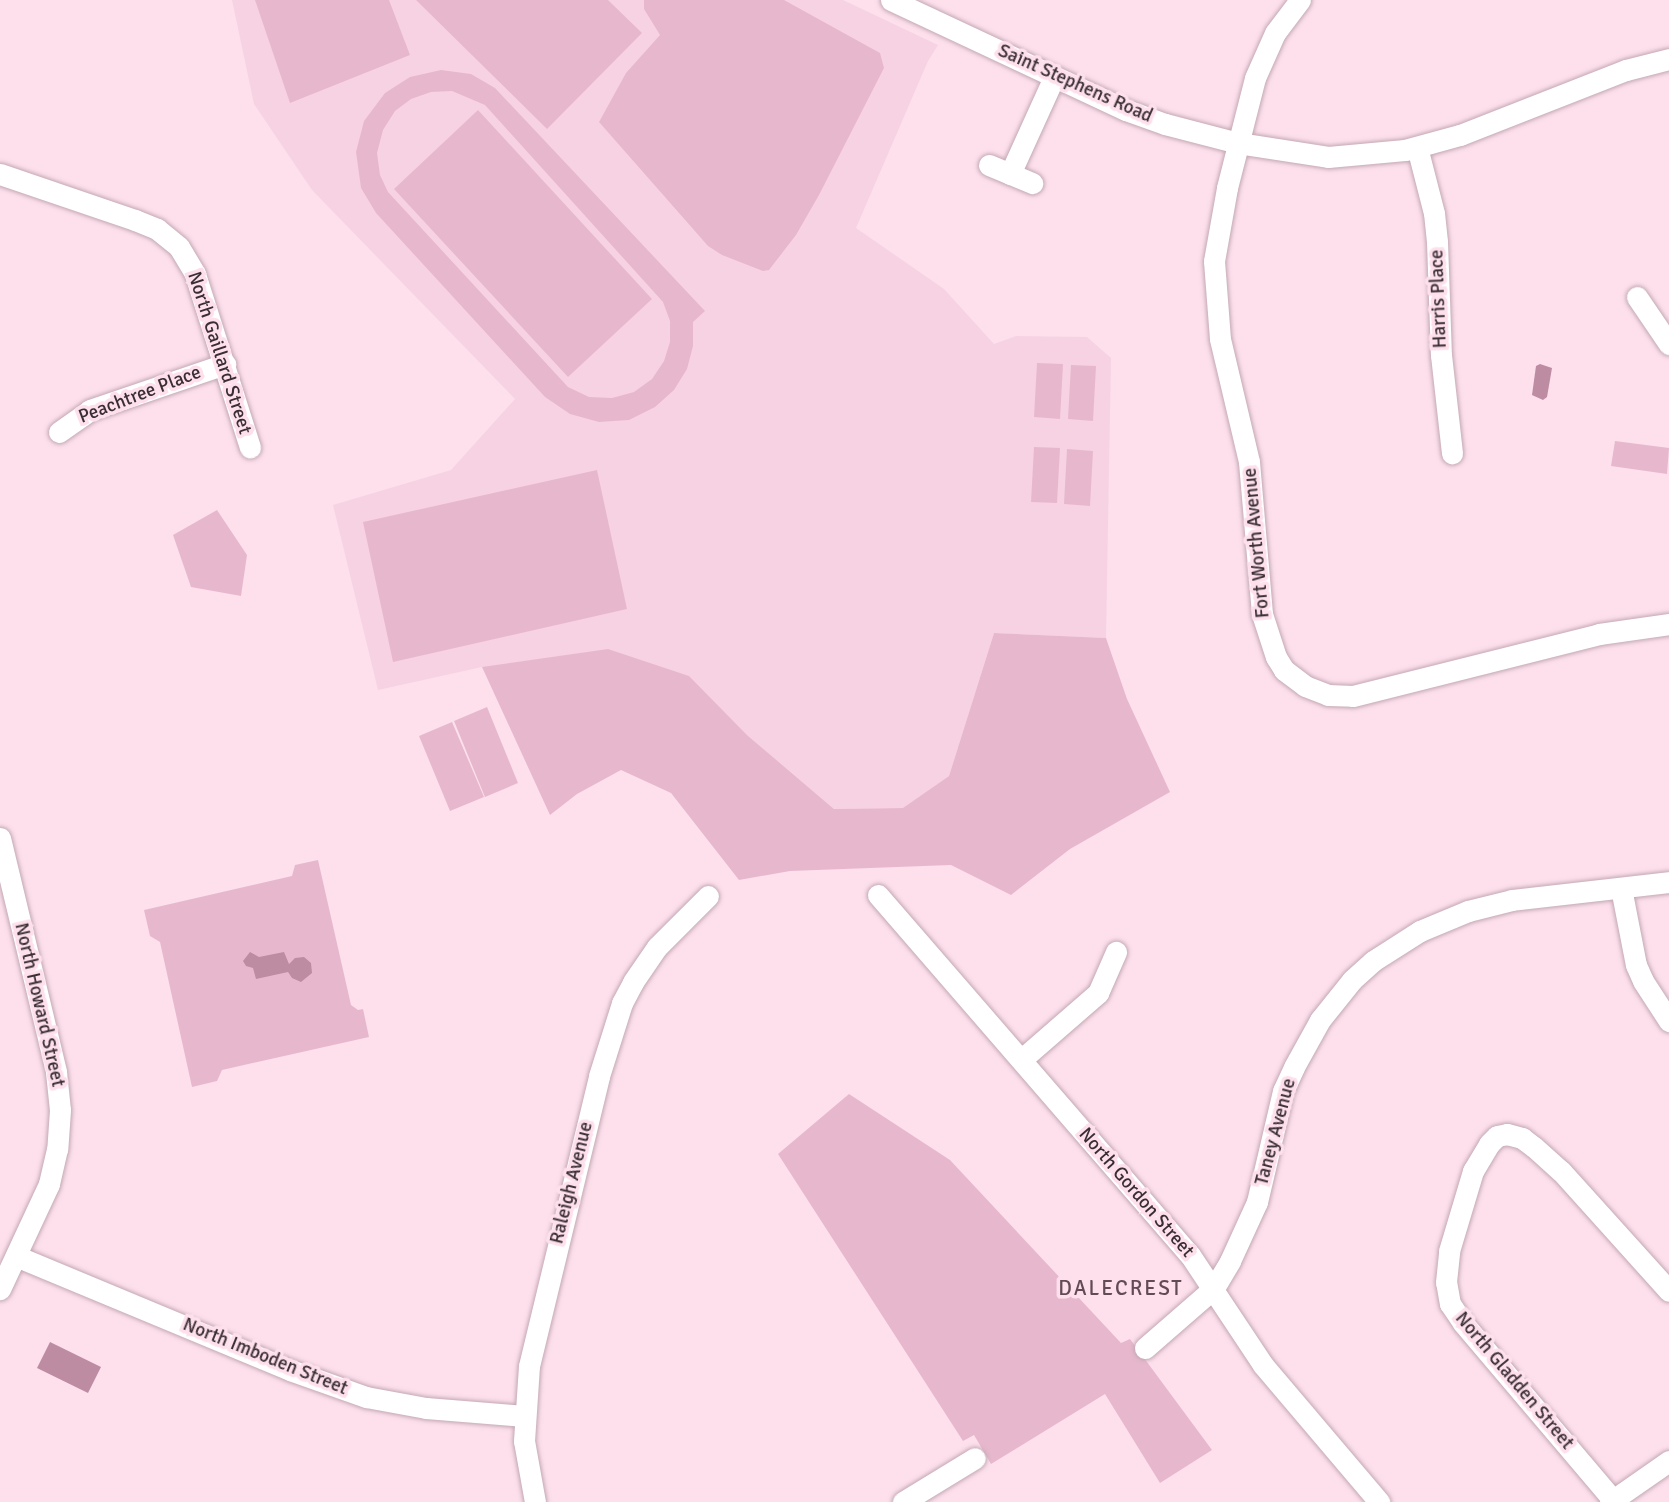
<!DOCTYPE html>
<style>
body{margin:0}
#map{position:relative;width:1669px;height:1502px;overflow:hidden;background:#fde0ec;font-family:Signika,sans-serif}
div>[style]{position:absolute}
.built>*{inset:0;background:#f7d2e3}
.green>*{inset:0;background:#e7b8cd}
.water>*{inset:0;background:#bd8ba2}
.roads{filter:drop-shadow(0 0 2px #c3a8b4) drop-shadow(0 0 2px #c3a8b4)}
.minor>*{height:21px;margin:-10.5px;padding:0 10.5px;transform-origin:10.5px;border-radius:10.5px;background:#fff}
span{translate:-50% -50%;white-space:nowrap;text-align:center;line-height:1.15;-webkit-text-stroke:7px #fde0ec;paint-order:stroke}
.street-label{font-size:19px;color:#3a2e33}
.neighbourhood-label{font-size:21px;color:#634b56;letter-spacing:2px}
</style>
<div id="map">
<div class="built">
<div style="clip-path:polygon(232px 0,843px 0,938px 45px,928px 61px,856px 228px,944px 289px,994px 344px,1016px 336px,1087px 337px,1111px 358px,1106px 638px,994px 633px,949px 776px,904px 808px,834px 809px,747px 735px,689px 677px,482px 667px,378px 690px,333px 505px,451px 470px,515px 399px,312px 190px,254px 104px)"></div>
</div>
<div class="green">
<div style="clip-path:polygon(255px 0,389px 0,410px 55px,290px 103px)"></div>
<div style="clip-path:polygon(416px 0,608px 0,642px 33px,547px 129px)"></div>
<div style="clip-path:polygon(644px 0,784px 0,880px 53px,884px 68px,819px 195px,796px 235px,769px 270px,763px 271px,722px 255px,708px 246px,599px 122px,626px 73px,660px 35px,644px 9px)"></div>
<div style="clip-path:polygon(evenodd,441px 70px,471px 74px,495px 88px,705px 311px,693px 322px,693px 346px,687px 369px,674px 390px,655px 407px,629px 420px,599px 422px,570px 414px,545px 397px,376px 213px,361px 188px,356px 152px,364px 121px,385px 93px,410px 77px,441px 70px,452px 91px,485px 105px,663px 302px,670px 321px,670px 342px,664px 361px,652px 379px,634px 392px,612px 398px,589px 397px,568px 387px,388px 192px,380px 175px,377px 153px,383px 130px,395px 111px,411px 99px,431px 92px,452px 91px)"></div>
<div style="clip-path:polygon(478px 110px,652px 299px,568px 377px,394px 189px)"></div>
<div style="clip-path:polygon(1037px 363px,1063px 364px,1060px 419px,1034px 417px)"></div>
<div style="clip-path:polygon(1071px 365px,1096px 366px,1093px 421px,1068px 419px)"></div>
<div style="clip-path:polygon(1615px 441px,1669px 448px,1667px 474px,1611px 466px)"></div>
<div style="clip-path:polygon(1034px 447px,1060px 448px,1057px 503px,1031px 502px)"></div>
<div style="clip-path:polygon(1067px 449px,1093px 451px,1090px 506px,1064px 504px)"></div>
<div style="clip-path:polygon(597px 470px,627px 609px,393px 662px,363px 522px)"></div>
<div style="clip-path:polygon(217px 510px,247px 555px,241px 596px,191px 587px,173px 535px)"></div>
<div style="clip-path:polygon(994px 633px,1106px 638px,1127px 699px,1170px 792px,1070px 849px,1011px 895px,951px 865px,790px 871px,739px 880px,671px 793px,621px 770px,577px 794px,550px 815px,482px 667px,608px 649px,689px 676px,747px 735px,834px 809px,903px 808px,949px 776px)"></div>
<div style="clip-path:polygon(487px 707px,518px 783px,485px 797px,454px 721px)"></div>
<div style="clip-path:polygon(452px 722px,484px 797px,450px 811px,419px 736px)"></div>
<div style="clip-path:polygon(318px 860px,351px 1005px,358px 1010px,363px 1009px,369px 1037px,222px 1070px,217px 1081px,192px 1087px,160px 942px,150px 936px,144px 910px,292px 876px,295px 865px)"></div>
<div style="clip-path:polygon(849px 1094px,950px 1160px,1121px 1343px,1130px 1339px,1212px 1450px,1160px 1483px,1105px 1394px,991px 1464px,974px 1435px,963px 1441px,778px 1154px)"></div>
</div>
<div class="water">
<div style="clip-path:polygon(1540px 364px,1552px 368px,1547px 397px,1543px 400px,1532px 395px,1536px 366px)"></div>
<div style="clip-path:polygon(250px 952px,259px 957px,284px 952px,289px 964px,295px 958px,304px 957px,311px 963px,312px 973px,301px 982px,292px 978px,288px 972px,256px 979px,253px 968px,246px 966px,243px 961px)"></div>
<div style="clip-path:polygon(50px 1342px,101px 1367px,88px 1393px,37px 1368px)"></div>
</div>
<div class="roads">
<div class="minor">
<div style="left:891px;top:0;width:259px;rotate:25.1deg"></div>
<div style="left:1126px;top:110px;width:41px;rotate:19.7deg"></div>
<div style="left:1165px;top:124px;width:75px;rotate:14.6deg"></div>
<div style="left:1238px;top:143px;width:91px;rotate:8.8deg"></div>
<div style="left:1328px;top:157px;width:77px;rotate:-5.2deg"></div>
<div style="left:1405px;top:150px;width:57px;rotate:-15.3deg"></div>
<div style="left:1460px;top:135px;width:178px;rotate:-21.4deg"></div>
<div style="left:1626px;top:70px;width:44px;rotate:-14.3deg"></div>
<div style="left:1300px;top:0;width:41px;rotate:127.1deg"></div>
<div style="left:1275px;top:33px;width:49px;rotate:114deg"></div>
<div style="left:1255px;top:78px;width:114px;rotate:104.3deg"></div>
<div style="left:1227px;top:188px;width:74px;rotate:100.1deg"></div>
<div style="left:1214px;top:261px;width:78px;rotate:85.6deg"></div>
<div style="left:1220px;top:339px;width:126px;rotate:76.7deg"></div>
<div style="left:1249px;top:462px;width:153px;rotate:85.1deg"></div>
<div style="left:1262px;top:614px;width:45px;rotate:72deg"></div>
<div style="left:1276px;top:657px;width:15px;rotate:58deg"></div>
<div style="left:1284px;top:670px;width:26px;rotate:37deg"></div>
<div style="left:1305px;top:686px;width:25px;rotate:21deg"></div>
<div style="left:1328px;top:695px;width:25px;rotate:2deg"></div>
<div style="left:1353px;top:696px;width:254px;rotate:-14.1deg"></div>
<div style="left:1599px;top:634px;width:71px;rotate:-8.1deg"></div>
<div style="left:1417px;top:147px;width:68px;rotate:75.6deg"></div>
<div style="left:1434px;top:213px;width:29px;rotate:84deg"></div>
<div style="left:1437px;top:242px;width:113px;rotate:88deg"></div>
<div style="left:1441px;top:355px;width:99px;rotate:83.6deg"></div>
<div style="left:989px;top:165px;width:47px;rotate:22.7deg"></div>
<div style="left:0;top:174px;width:143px;rotate:18.8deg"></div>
<div style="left:135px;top:220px;width:24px;rotate:22deg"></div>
<div style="left:157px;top:229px;width:28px;rotate:39deg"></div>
<div style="left:179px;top:247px;width:31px;rotate:59deg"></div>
<div style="left:195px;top:274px;width:182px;rotate:72.4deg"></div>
<div style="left:1010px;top:174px;width:107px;rotate:-65.6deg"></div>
<div style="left:1637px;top:297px;width:57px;rotate:55.8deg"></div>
<div style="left:59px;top:432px;width:38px;rotate:-35deg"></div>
<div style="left:90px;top:410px;width:143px;rotate:-18.8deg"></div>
<div style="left:0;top:838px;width:241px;rotate:76.5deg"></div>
<div style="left:56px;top:1072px;width:38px;rotate:84deg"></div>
<div style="left:60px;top:1110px;width:39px;rotate:94deg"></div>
<div style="left:57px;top:1149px;width:36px;rotate:103deg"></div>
<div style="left:49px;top:1184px;width:116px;rotate:115deg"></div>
<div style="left:1621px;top:888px;width:78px;rotate:79deg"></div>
<div style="left:1636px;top:965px;width:17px;rotate:66deg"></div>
<div style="left:1643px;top:981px;width:48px;rotate:57deg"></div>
<div style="left:878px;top:895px;width:476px;rotate:49.1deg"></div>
<div style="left:1190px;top:1255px;width:132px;rotate:56.4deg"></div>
<div style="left:1263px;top:1365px;width:180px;rotate:49.7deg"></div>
<div style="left:1022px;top:1059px;width:101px;rotate:-41deg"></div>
<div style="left:1098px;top:993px;width:45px;rotate:-66.3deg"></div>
<div style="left:16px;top:1256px;width:297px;rotate:22.6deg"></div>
<div style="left:290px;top:1370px;width:81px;rotate:19.6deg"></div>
<div style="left:366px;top:1397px;width:61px;rotate:10.4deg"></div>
<div style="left:426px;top:1408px;width:99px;rotate:4.6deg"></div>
<div style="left:1145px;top:1348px;width:91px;rotate:-41deg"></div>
<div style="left:1214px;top:1288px;width:31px;rotate:-59deg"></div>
<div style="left:1230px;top:1261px;width:65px;rotate:-65.4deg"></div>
<div style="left:1257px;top:1202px;width:114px;rotate:-76.8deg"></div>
<div style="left:1283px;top:1091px;width:26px;rotate:-65deg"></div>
<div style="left:1294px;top:1067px;width:54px;rotate:-61deg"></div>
<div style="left:1320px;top:1020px;width:51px;rotate:-51.3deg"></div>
<div style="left:1352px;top:980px;width:28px;rotate:-42deg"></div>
<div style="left:1373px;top:961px;width:56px;rotate:-32.6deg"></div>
<div style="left:1420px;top:931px;width:52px;rotate:-22.6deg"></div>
<div style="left:1468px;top:911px;width:45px;rotate:-14deg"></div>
<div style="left:1512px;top:900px;width:158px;rotate:-6.5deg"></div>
<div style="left:1613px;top:1500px;width:232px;rotate:-130.3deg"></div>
<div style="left:1463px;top:1323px;width:23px;rotate:-124deg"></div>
<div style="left:1450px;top:1304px;width:22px;rotate:-100deg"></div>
<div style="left:1446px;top:1282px;width:31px;rotate:-84deg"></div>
<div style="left:1449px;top:1251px;width:84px;rotate:-73.3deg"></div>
<div style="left:1473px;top:1171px;width:31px;rotate:-59deg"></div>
<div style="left:1489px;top:1144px;width:11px;rotate:-45deg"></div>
<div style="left:1497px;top:1136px;width:10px;rotate:-11deg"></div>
<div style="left:1507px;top:1134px;width:16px;rotate:15deg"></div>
<div style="left:1522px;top:1138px;width:15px;rotate:37deg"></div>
<div style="left:1534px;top:1147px;width:36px;rotate:42deg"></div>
<div style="left:1561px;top:1171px;width:161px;rotate:48deg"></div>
<div style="left:535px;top:1502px;width:62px;rotate:-100.2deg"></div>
<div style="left:524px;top:1441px;width:75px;rotate:-86.2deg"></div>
<div style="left:529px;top:1366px;width:298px;rotate:-76.4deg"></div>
<div style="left:599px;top:1076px;width:77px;rotate:-72.5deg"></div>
<div style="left:622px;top:1003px;width:24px;rotate:-62deg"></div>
<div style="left:633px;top:982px;width:42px;rotate:-55.6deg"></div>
<div style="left:657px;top:947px;width:72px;rotate:-45deg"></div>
<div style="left:903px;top:1502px;width:84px;rotate:-31.4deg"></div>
<div style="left:1610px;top:1502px;width:72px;rotate:-34.8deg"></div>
</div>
</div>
<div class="street-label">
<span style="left:1075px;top:84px;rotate:24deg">Saint Stephens Road</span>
<span style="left:1439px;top:299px;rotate:-92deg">Harris Place</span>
<span style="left:219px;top:353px;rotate:72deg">North Gaillard Street</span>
<span style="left:140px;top:395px;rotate:-21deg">Peachtree Place</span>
<span style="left:1257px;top:543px;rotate:-95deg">Fort Worth Avenue</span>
<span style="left:39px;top:1005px;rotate:77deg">North Howard Street</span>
<span style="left:1276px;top:1132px;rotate:-75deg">Taney Avenue</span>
<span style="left:572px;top:1183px;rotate:-76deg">Raleigh Avenue</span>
<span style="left:1136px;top:1193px;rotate:49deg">North Gordon Street</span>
<span style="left:265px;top:1357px;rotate:22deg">North Imboden Street</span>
<span style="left:1514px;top:1381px;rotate:50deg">North Gladden Street</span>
</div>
<div class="neighbourhood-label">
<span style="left:1121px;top:1288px">DALECREST</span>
</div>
</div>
